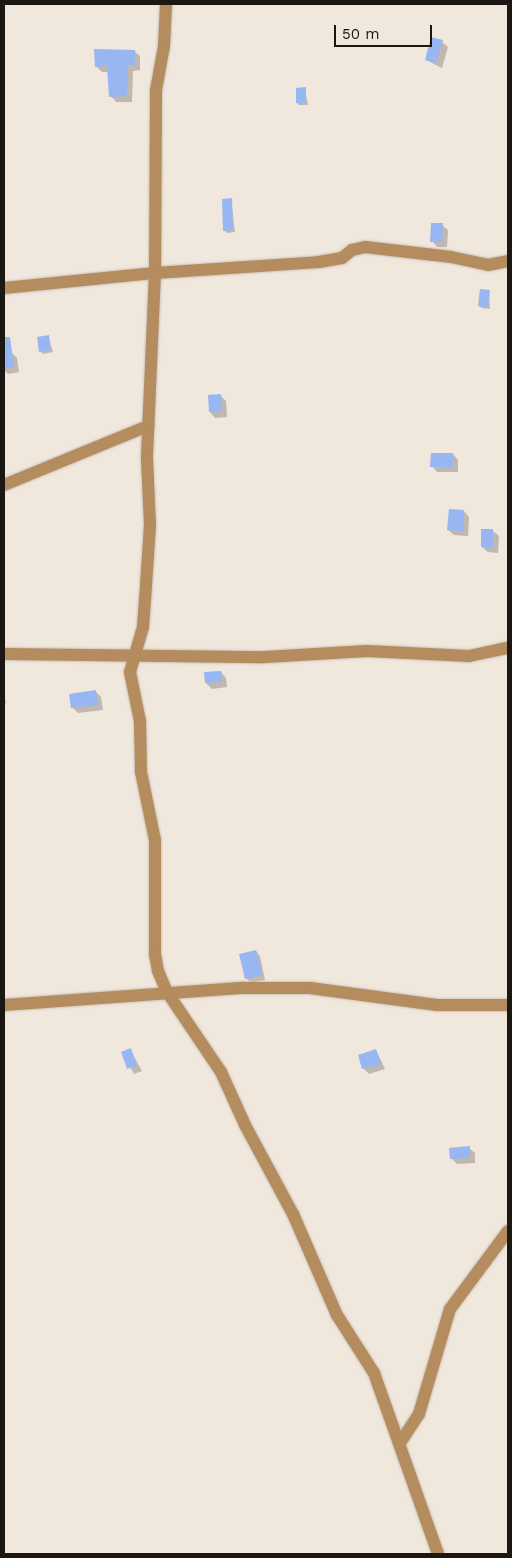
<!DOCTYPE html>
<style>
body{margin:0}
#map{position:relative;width:512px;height:1558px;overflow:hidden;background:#f0e7dd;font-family:"Work Sans",sans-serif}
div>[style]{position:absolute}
.shadow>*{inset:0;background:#0003}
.building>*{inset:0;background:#97b6f2}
.roads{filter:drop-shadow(0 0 1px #cac2b9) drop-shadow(0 0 1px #cac2b9)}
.minor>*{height:12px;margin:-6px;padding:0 6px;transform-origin:6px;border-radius:6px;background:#b48c5e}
span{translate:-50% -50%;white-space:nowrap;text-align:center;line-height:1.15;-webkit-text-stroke:4px #f0e7dd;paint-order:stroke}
.frame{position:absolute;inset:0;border:5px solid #1b1814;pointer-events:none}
.scale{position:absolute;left:334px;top:25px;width:98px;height:22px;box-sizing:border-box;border:2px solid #1b1814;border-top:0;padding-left:6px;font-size:15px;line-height:18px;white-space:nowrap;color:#1b1814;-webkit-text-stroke:4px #f0e7dd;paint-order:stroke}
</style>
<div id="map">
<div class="shadow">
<div style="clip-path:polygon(442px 42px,448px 47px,442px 68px,426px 60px)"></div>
<div style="clip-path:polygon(134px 51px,140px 56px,140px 70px,133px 71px,132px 102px,116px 102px,111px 96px,108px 72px,102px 72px,96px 66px)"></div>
<div style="clip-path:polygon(305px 89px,308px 105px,299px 105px,297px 103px)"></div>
<div style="clip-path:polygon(231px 200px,235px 232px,227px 233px,224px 230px)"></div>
<div style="clip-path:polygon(442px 225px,448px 230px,447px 247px,437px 247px,432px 241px)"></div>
<div style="clip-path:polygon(489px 291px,490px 309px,482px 308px,479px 306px)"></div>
<div style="clip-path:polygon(48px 336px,53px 352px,43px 354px,40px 351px)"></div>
<div style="clip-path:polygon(12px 353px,17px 358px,19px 372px,8px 374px,4px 370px,4px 354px)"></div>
<div style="clip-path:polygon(220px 395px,226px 401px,227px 417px,215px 418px,210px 412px)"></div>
<div style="clip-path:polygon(453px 454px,458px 460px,458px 472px,437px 472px,432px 466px)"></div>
<div style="clip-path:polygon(464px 511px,469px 517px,468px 536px,454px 535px,448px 530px)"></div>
<div style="clip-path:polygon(493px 531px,499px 536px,498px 553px,488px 552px,482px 547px)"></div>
<div style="clip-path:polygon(221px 672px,226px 678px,227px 687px,212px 689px,206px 683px)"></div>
<div style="clip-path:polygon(4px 692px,6px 703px,4px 703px)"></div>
<div style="clip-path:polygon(96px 692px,101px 697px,103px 710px,78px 713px,72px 707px)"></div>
<div style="clip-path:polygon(256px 951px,260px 956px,265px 980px,251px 983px,246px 978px)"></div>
<div style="clip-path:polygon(130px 1049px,142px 1071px,134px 1074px,122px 1052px)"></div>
<div style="clip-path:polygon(376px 1050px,385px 1069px,369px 1074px,363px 1068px)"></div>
<div style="clip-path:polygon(469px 1148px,475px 1153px,475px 1163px,457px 1164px,452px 1159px)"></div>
</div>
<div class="building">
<div style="clip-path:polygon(431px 37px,443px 40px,436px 63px,425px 60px)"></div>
<div style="clip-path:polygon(94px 49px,135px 50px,135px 65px,128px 65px,127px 96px,109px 97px,107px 66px,95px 67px)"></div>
<div style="clip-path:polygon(306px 87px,306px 103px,296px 103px,296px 88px)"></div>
<div style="clip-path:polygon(232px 198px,233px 230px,223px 231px,222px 199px)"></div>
<div style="clip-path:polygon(431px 223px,443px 223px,442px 242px,430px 242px)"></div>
<div style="clip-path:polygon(480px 289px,490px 290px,488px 307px,478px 306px)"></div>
<div style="clip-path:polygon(49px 335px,51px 350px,39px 352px,37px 337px)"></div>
<div style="clip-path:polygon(4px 337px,10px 337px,14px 367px,4px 369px)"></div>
<div style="clip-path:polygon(221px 394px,222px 412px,209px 412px,208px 395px)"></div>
<div style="clip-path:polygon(431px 453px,453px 453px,453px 467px,430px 467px)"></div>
<div style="clip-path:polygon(449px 509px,464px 510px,463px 531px,447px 530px)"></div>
<div style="clip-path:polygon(481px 529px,493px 529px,493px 547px,481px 547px)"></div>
<div style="clip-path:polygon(221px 671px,222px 682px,205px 683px,204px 672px)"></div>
<div style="clip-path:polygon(96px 690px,98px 705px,71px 708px,69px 694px)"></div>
<div style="clip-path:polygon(256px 950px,262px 975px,245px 979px,239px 954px)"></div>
<div style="clip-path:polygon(131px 1048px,137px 1066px,127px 1069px,121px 1052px)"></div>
<div style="clip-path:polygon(376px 1049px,381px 1064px,362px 1069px,358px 1055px)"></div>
<div style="clip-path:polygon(470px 1146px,470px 1158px,450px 1159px,449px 1148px)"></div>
</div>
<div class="roads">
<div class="minor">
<div style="left:166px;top:4px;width:42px;rotate:92.7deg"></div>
<div style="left:164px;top:46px;width:45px;rotate:100.3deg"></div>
<div style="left:156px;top:90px;width:183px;rotate:90.3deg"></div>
<div style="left:155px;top:273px;width:164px;rotate:-3.8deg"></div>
<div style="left:319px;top:262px;width:23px;rotate:-10deg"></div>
<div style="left:342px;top:258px;width:13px;rotate:-39deg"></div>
<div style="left:352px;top:250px;width:13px;rotate:-13deg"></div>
<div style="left:365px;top:247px;width:87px;rotate:6.6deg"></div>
<div style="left:451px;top:257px;width:38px;rotate:12deg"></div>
<div style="left:488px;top:265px;width:20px;rotate:-11deg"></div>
<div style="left:4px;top:288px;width:152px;rotate:-5.7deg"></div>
<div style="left:155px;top:273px;width:186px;rotate:92.5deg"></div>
<div style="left:147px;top:459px;width:66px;rotate:87.4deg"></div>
<div style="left:150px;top:525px;width:61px;rotate:93.8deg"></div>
<div style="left:146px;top:586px;width:41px;rotate:94.2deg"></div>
<div style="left:143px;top:627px;width:47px;rotate:106.1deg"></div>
<div style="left:130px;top:672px;width:50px;rotate:78.5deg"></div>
<div style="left:140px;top:721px;width:51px;rotate:88.9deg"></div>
<div style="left:141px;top:772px;width:69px;rotate:78.4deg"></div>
<div style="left:155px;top:840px;width:114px;rotate:90deg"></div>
<div style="left:155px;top:954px;width:17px;rotate:80deg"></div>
<div style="left:158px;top:971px;width:23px;rotate:67deg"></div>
<div style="left:167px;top:992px;width:97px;rotate:56deg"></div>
<div style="left:221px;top:1072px;width:58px;rotate:65.6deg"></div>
<div style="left:245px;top:1125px;width:101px;rotate:61.7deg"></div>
<div style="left:293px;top:1214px;width:110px;rotate:66.5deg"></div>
<div style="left:337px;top:1315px;width:69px;rotate:57.5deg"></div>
<div style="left:374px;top:1373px;width:192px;rotate:70.5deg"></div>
<div style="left:4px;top:485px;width:156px;rotate:-22.3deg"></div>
<div style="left:4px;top:654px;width:261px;rotate:0.7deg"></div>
<div style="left:265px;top:657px;width:102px;rotate:-3.4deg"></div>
<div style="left:367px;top:651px;width:102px;rotate:2.8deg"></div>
<div style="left:469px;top:656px;width:40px;rotate:-12deg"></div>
<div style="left:4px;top:1005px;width:240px;rotate:-4.1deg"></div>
<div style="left:243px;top:988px;width:67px"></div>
<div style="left:310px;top:988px;width:128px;rotate:7.6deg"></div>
<div style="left:437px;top:1005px;width:71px"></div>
<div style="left:400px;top:1443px;width:35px;rotate:-57deg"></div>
<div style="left:419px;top:1414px;width:109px;rotate:-73.6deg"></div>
<div style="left:450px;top:1309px;width:97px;rotate:-53.4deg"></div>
</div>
</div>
<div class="frame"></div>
<div class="scale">50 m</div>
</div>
